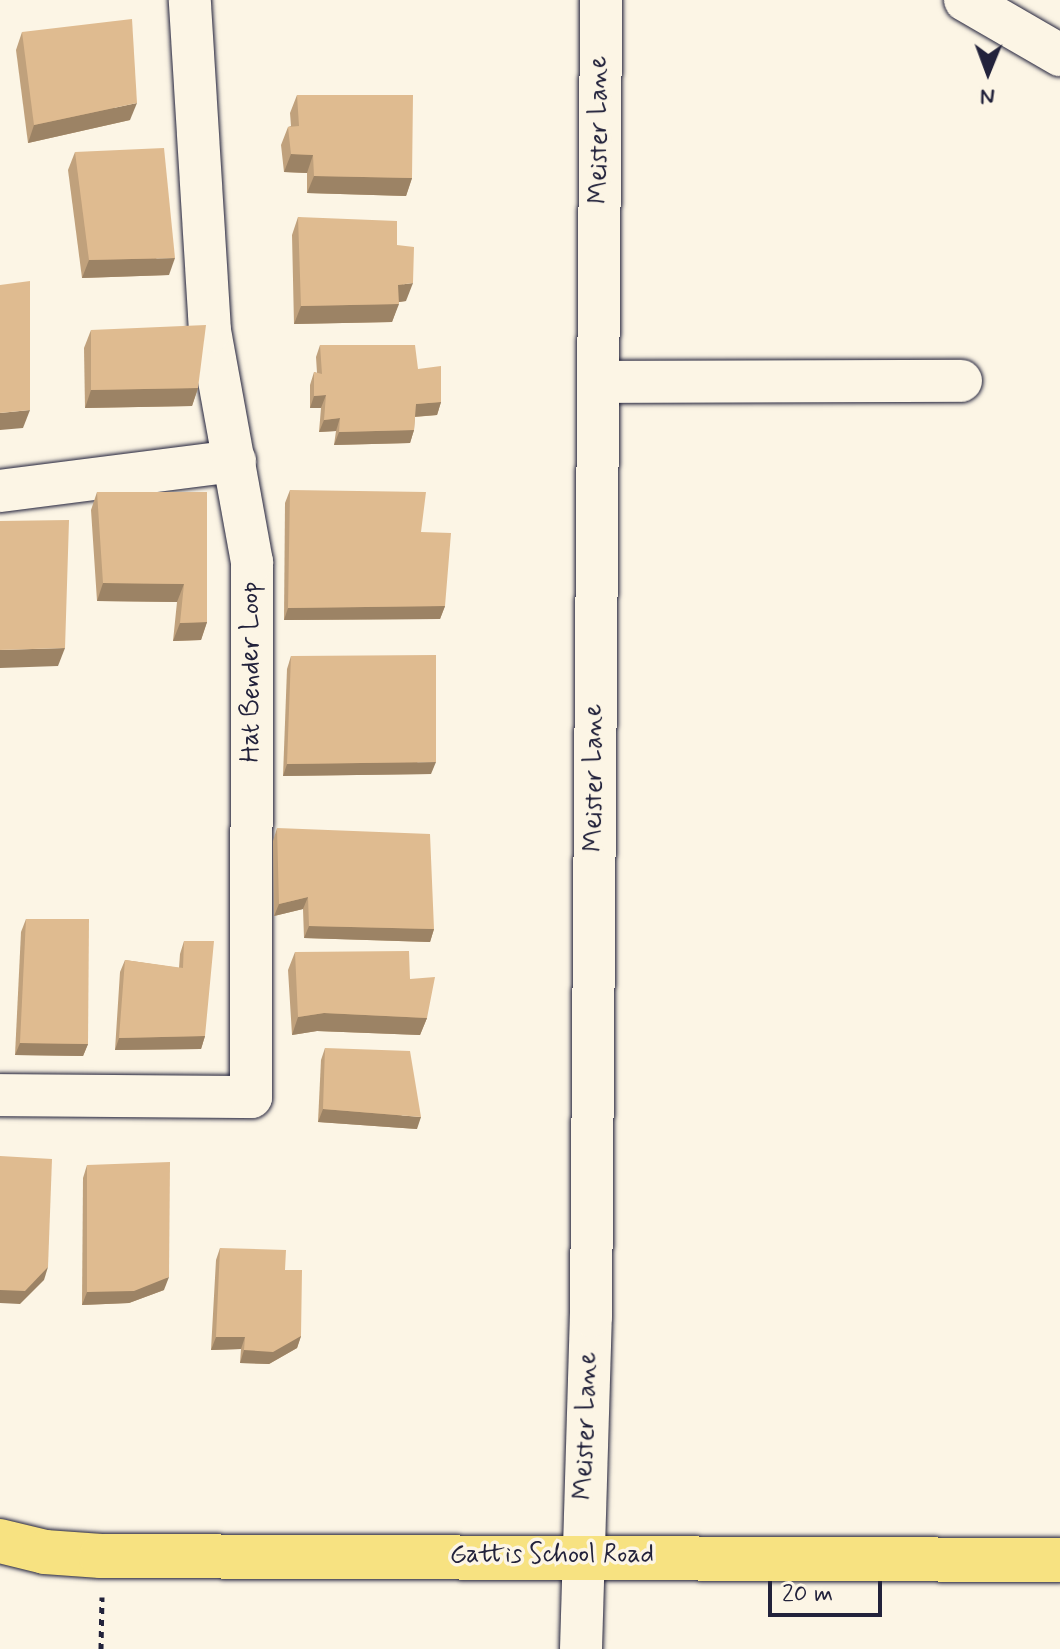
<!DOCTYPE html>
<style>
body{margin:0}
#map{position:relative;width:1060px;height:1649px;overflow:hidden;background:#fcf5e5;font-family:Mynerve,sans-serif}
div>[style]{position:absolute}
.path>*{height:5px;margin-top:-2.5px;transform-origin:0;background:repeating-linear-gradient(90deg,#22223b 0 6px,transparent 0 12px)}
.roads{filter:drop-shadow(0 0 2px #22223b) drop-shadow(0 0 2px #22223b)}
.minor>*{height:42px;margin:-21px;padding:0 21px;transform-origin:21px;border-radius:21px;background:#fcf5e5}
.major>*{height:44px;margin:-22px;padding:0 22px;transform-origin:22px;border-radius:22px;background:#f7e281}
.wall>*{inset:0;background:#c0a17c}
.shaded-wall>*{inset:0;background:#9c8365}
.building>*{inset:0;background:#dfbb90}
span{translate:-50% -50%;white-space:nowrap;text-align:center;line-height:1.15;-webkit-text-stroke:7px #fcf5e5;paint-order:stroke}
.street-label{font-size:26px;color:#22223b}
.north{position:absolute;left:948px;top:32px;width:80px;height:80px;-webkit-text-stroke:6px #fcf5e5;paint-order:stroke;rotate:181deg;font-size:22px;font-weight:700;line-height:32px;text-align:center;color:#22223b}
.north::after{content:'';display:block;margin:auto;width:28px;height:36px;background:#22223b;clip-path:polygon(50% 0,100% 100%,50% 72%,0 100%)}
.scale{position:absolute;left:768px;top:1581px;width:114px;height:36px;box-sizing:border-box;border:4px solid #22223b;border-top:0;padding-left:10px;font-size:24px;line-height:28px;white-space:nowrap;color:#22223b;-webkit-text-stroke:6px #fcf5e5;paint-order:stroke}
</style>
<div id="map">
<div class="path">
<div style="left:101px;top:1649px;width:52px;rotate:-88.9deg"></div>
</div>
<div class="roads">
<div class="minor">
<div style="left:965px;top:0;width:110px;rotate:30.1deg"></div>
<div style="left:598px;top:382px;width:363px;rotate:-0.2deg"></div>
<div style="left:0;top:491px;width:237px;rotate:-7.3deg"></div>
<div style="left:0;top:1095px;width:251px;rotate:0.5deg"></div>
<div style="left:251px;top:1097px;width:535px;rotate:-89.89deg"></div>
<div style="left:252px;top:562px;width:235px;rotate:-100.3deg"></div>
<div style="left:210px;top:331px;width:332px;rotate:-93.5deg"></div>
<div style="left:581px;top:1649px;width:333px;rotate:-88.3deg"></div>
<div style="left:591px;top:1316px;width:1316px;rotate:-89.56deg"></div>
</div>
<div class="major">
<div style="left:0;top:1541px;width:46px;rotate:13.7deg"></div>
<div style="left:45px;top:1552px;width:56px;rotate:4.1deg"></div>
<div style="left:101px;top:1556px;width:959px;rotate:0.24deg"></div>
</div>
</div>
<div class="wall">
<div style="clip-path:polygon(22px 32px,130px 120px,28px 143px,16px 50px)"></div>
<div style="clip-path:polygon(297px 95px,412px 178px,406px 196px,307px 193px,307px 173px,284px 172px,281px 145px,288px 127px,291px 126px,290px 113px)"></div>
<div style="clip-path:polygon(75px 152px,169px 275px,82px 278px,68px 170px)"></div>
<div style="clip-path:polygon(298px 217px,397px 245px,406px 301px,399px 302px,392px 322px,294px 324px,292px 235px)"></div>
<div style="clip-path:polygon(91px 330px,198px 388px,192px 406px,85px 408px,84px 348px)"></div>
<div style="clip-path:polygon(320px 345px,418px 369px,441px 402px,437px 415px,415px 417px,414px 430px,410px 443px,334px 445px,336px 431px,319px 432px,321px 408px,310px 408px,310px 385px,314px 372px,317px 373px,316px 357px)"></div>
<div style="clip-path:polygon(290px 490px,421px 532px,445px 606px,440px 619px,284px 620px,285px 503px)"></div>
<div style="clip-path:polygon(97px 492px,207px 492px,207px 622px,201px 640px,173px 641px,177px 602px,97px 601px,91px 510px)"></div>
<div style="clip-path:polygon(291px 656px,431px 774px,283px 776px,287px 669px)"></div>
<div style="clip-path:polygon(277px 828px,434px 929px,430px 942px,304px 938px,303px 909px,274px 916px,273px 841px)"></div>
<div style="clip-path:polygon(26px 919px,88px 1044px,83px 1056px,15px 1055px,21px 932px)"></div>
<div style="clip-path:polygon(184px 941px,205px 1036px,201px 1049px,115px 1050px,120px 972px,125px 960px,179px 968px,180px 954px)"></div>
<div style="clip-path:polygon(295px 952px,410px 979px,427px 1018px,420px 1035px,317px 1031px,292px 1035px,288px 970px)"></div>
<div style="clip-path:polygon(325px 1048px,417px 1129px,318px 1122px,321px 1060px)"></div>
<div style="clip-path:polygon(87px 1165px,164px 1290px,129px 1303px,82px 1305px,83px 1178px)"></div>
<div style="clip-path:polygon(220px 1248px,285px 1270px,301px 1336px,297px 1348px,269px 1364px,240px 1363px,241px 1349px,211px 1350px,216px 1260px)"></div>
</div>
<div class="shaded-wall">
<div style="clip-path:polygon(137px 103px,130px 120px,28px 143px,34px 125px)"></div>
<div style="clip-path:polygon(291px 154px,313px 155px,307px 173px,284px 172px)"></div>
<div style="clip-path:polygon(314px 176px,412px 178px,406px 196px,307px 193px)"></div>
<div style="clip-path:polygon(175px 258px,169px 275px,82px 278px,89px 260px)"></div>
<div style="clip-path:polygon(413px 283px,406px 301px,392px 303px,398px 285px)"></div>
<div style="clip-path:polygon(399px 304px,392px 322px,294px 324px,301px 306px)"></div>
<div style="clip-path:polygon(198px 388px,192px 406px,85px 408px,91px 390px)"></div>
<div style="clip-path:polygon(326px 395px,321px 408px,310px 408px,314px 396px)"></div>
<div style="clip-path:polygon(441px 402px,437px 415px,411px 417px,416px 404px)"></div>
<div style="clip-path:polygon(30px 410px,23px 428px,0 430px,0 413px)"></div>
<div style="clip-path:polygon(340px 418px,336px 431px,319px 432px,324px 420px)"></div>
<div style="clip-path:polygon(414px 430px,410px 443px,334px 445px,339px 432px)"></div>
<div style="clip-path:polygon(103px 583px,184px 584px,177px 602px,97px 601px)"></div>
<div style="clip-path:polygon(445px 606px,440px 619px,284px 620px,288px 608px)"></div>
<div style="clip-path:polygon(207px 622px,201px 640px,173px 641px,180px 623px)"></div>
<div style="clip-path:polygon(65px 648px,58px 666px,0 668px,0 650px)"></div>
<div style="clip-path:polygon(436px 762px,431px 774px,283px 776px,287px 764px)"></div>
<div style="clip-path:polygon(308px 897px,303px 909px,274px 916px,279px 904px)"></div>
<div style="clip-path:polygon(309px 926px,434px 929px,430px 942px,304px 938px)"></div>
<div style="clip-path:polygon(324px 1013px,427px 1018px,420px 1035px,317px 1031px,292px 1035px,298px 1017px)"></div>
<div style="clip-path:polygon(205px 1036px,201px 1049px,115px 1050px,119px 1038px)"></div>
<div style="clip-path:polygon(20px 1043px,88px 1044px,83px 1056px,15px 1055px)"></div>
<div style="clip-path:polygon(323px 1109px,421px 1117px,417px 1129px,318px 1122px)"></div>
<div style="clip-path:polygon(48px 1267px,44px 1280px,20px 1304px,0 1303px,0 1290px)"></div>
<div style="clip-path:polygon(169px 1277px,164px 1290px,129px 1303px,82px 1305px,87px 1292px)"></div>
<div style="clip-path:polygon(301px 1336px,297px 1348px,269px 1364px,240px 1363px,244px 1350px)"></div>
<div style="clip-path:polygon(216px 1337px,245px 1337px,241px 1349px,211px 1350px)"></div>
</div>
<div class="building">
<div style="clip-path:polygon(132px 19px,137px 103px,34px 125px,22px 32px)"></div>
<div style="clip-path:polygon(297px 95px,413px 95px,412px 178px,314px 176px,313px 155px,291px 154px,288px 127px,299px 126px)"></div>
<div style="clip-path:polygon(164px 148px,175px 258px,89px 260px,75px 152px)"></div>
<div style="clip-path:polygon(298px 217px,397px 221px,397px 245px,414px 247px,413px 283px,398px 285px,399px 304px,301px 306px)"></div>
<div style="clip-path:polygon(30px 281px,30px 410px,0 413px,0 285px)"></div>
<div style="clip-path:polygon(206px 325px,198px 388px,91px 390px,91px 330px)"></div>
<div style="clip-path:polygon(320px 345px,415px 345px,418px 369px,441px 366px,441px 402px,416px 404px,414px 430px,339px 432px,340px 418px,324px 420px,326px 395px,314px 396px,314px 372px,322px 374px)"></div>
<div style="clip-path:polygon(290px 490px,426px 492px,421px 532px,451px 533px,445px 606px,288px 608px)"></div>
<div style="clip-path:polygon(97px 492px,207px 492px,207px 622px,180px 623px,184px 584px,103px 583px)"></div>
<div style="clip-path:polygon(69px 520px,65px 648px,0 650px,0 521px)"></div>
<div style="clip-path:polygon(436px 655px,436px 762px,287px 764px,291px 656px)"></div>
<div style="clip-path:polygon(277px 828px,430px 834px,434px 929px,309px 926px,308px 897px,279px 904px)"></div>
<div style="clip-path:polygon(26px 919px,89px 919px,88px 1044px,20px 1043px)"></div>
<div style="clip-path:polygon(184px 941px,214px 941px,205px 1036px,119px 1038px,125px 960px,183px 968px)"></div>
<div style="clip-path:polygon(409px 951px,410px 979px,435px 977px,427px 1018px,324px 1013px,298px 1017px,295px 952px)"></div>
<div style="clip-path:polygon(325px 1048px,410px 1051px,421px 1117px,323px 1109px)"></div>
<div style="clip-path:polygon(0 1156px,52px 1159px,48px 1267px,25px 1291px,0 1290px)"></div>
<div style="clip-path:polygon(170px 1162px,169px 1277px,134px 1291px,87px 1292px,87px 1165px)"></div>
<div style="clip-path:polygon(220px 1248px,286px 1250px,285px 1270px,302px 1270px,301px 1336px,273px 1352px,244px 1350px,245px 1337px,216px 1337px)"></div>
</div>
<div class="street-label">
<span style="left:600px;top:130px;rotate:-90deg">Meister Lane</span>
<span style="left:252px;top:672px;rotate:-90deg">Hat Bender Loop</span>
<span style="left:595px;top:778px;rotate:-90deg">Meister Lane</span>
<span style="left:587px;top:1426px;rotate:-88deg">Meister Lane</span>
<span style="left:552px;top:1556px">Gattis School Road</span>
</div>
<div class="north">N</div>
<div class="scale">20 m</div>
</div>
